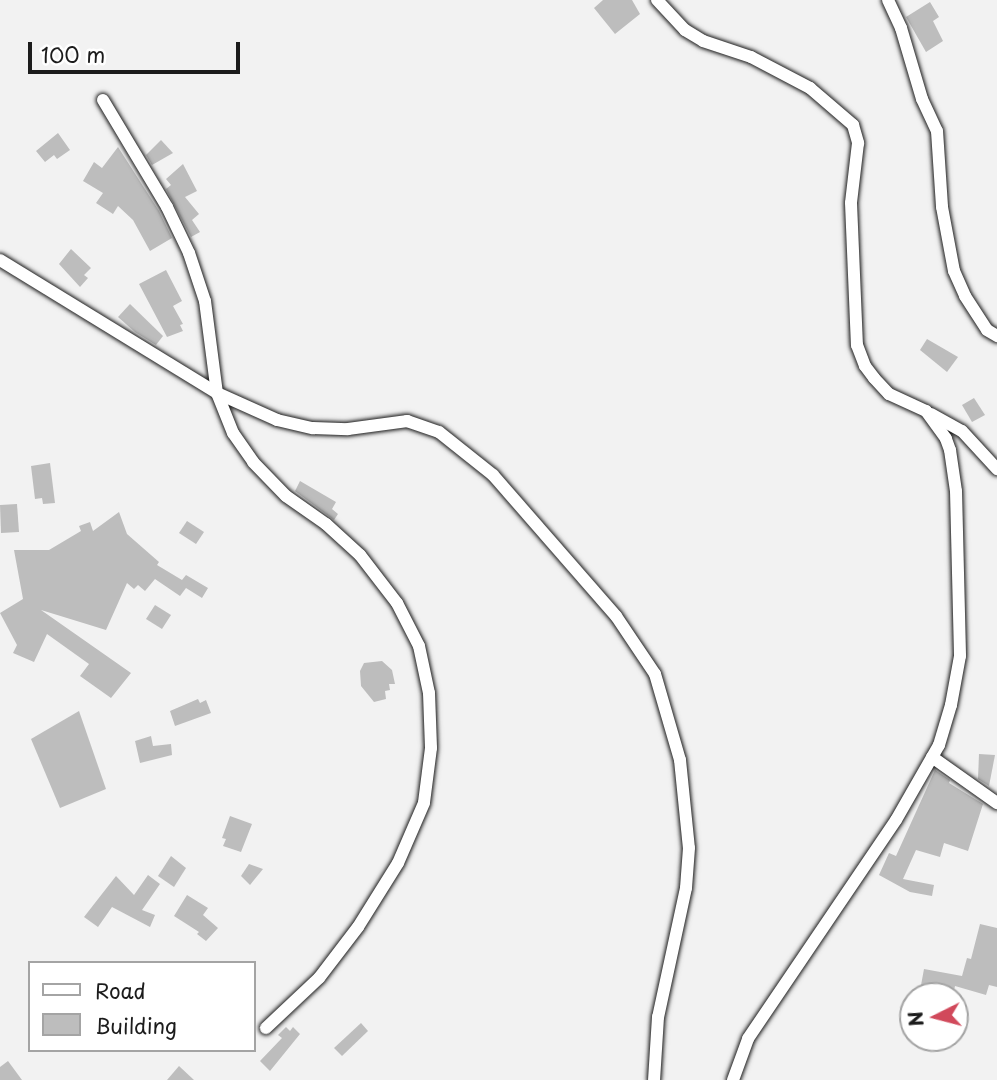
<!DOCTYPE html>
<style>
body{margin:0}
#map{position:relative;width:997px;height:1080px;overflow:hidden;background:#f2f2f2;font-family:"Playpen Sans",sans-serif}
div>[style]{position:absolute}
.building>*{inset:0;background:#bdbdbd}
.roads{filter:drop-shadow(0 0 2px #1c1c1c) drop-shadow(0 0 2px #1c1c1c)}
.minor>*{height:12px;margin:-6px;padding:0 6px;transform-origin:6px;border-radius:6px;background:#fff}
span{translate:-50% -50%;white-space:nowrap;text-align:center;line-height:1.15;-webkit-text-stroke:6px #fff;paint-order:stroke}
.legend{position:absolute;left:28px;top:961px;width:228px;height:91px;box-sizing:border-box;background:#fff;border:2px solid #a4a4a4;margin:0;padding:9px 12px;list-style:none;font-size:21px;color:#1c1c1c}
.legend li{display:flex;align-items:center;gap:14px;height:35px}
.legend b{width:35px;border:2px solid #a4a4a4}
.north{position:absolute;left:899px;top:982px;width:70px;height:70px;box-sizing:border-box;background:#fff;border:2px solid #a4a4a4;border-radius:50%;rotate:264deg;font-size:19px;font-weight:700;line-height:28px;text-align:center;color:#1c1c1c}
.north::after{content:'';display:block;margin:auto;width:24px;height:32px;background:#d1495b;clip-path:polygon(50% 0,100% 100%,50% 72%,0 100%)}
.scale{position:absolute;left:28px;top:42px;width:212px;height:32px;box-sizing:border-box;border:4px solid #1c1c1c;border-top:0;padding-left:9px;font-size:21px;line-height:24px;white-space:nowrap;color:#1c1c1c;-webkit-text-stroke:5px #fff;paint-order:stroke}
</style>
<div id="map">
<div class="building">
<div style="clip-path:polygon(603px 0,632px 0,640px 14px,615px 34px,594px 8px)"></div>
<div style="clip-path:polygon(930px 2px,939px 17px,933px 21px,943px 41px,926px 52px,906px 17px)"></div>
<div style="clip-path:polygon(58px 133px,70px 150px,57px 159px,54px 155px,45px 162px,36px 151px)"></div>
<div style="clip-path:polygon(161px 140px,173px 153px,152px 165px,146px 155px)"></div>
<div style="clip-path:polygon(118px 147px,159px 211px,172px 238px,150px 251px,133px 220px,118px 206px,113px 214px,96px 203px,103px 193px,83px 181px,94px 162px,102px 168px)"></div>
<div style="clip-path:polygon(183px 164px,197px 191px,185px 197px,199px 214px,192px 220px,200px 232px,191px 237px,166px 189px,171px 185px,166px 179px)"></div>
<div style="clip-path:polygon(71px 249px,91px 268px,84px 275px,88px 278px,80px 287px,59px 264px)"></div>
<div style="clip-path:polygon(166px 270px,182px 301px,173px 306px,183px 324px,180px 325px,183px 331px,167px 337px,139px 284px)"></div>
<div style="clip-path:polygon(130px 304px,163px 336px,156px 345px,135px 332px,118px 317px)"></div>
<div style="clip-path:polygon(927px 339px,958px 357px,947px 372px,920px 350px)"></div>
<div style="clip-path:polygon(974px 398px,985px 415px,972px 422px,962px 405px)"></div>
<div style="clip-path:polygon(50px 463px,55px 503px,43px 504px,42px 498px,35px 499px,31px 466px)"></div>
<div style="clip-path:polygon(300px 481px,336px 502px,332px 509px,338px 514px,334px 520px,295px 491px)"></div>
<div style="clip-path:polygon(17px 504px,19px 532px,1px 533px,0 505px)"></div>
<div style="clip-path:polygon(119px 512px,127px 534px,159px 562px,157px 565px,182px 580px,186px 575px,208px 588px,202px 598px,186px 588px,180px 596px,155px 579px,145px 591px,138px 585px,134px 589px,127px 583px,106px 630px,41px 610px,131px 673px,111px 698px,80px 676px,89px 664px,47px 634px,34px 662px,13px 653px,17px 645px,0 613px,23px 599px,14px 550px,49px 550px,81px 531px,79px 526px,90px 522px,93px 531px)"></div>
<div style="clip-path:polygon(187px 521px,204px 532px,196px 544px,179px 533px)"></div>
<div style="clip-path:polygon(155px 605px,171px 615px,162px 629px,146px 619px)"></div>
<div style="clip-path:polygon(382px 661px,392px 670px,395px 684px,389px 684px,390px 690px,385px 691px,386px 699px,374px 702px,361px 686px,360px 671px,364px 663px)"></div>
<div style="clip-path:polygon(198px 699px,200px 703px,206px 700px,211px 713px,175px 726px,170px 711px)"></div>
<div style="clip-path:polygon(79px 711px,106px 789px,60px 808px,31px 739px)"></div>
<div style="clip-path:polygon(151px 736px,153px 746px,171px 744px,172px 755px,140px 763px,135px 741px)"></div>
<div style="clip-path:polygon(979px 754px,995px 755px,989px 786px,978px 779px)"></div>
<div style="clip-path:polygon(935px 770px,950px 780px,949px 783px,983px 804px,968px 851px,944px 843px,940px 857px,916px 850px,903px 879px,934px 885px,932px 896px,910px 892px,879px 875px,889px 853px,896px 856px)"></div>
<div style="clip-path:polygon(230px 816px,252px 824px,241px 852px,223px 846px,226px 839px,222px 838px)"></div>
<div style="clip-path:polygon(171px 856px,186px 868px,174px 887px,158px 876px)"></div>
<div style="clip-path:polygon(249px 864px,263px 869px,250px 885px,241px 876px)"></div>
<div style="clip-path:polygon(148px 875px,160px 884px,142px 910px,155px 915px,150px 927px,112px 907px,98px 927px,84px 917px,116px 876px,134px 895px)"></div>
<div style="clip-path:polygon(187px 895px,208px 908px,203px 915px,218px 928px,206px 941px,197px 934px,199px 932px,174px 916px)"></div>
<div style="clip-path:polygon(980px 924px,997px 928px,997px 987px,989px 985px,986px 995px,955px 986px,953px 996px,919px 996px,924px 969px,962px 976px,967px 958px,971px 959px)"></div>
<div style="clip-path:polygon(361px 1023px,368px 1031px,342px 1056px,334px 1048px)"></div>
<div style="clip-path:polygon(286px 1027px,290px 1031px,293px 1027px,300px 1034px,270px 1071px,260px 1061px,282px 1038px,278px 1035px)"></div>
<div style="clip-path:polygon(8px 1061px,22px 1080px,0 1080px,0 1067px)"></div>
<div style="clip-path:polygon(179px 1066px,194px 1080px,167px 1080px)"></div>
</div>
<div class="roads">
<div class="minor">
<div style="left:657px;top:0;width:41px;rotate:47deg"></div>
<div style="left:685px;top:30px;width:21px;rotate:31deg"></div>
<div style="left:703px;top:41px;width:51px;rotate:18.4deg"></div>
<div style="left:751px;top:57px;width:67px;rotate:27.7deg"></div>
<div style="left:810px;top:88px;width:57px;rotate:40.7deg"></div>
<div style="left:853px;top:125px;width:19px;rotate:74deg"></div>
<div style="left:858px;top:143px;width:60px;rotate:96.7deg"></div>
<div style="left:851px;top:203px;width:142px;rotate:87.6deg"></div>
<div style="left:857px;top:345px;width:22px;rotate:69deg"></div>
<div style="left:865px;top:366px;width:15px;rotate:53deg"></div>
<div style="left:874px;top:378px;width:22px;rotate:47deg"></div>
<div style="left:889px;top:394px;width:41px;rotate:24.7deg"></div>
<div style="left:926px;top:411px;width:34px;rotate:54deg"></div>
<div style="left:946px;top:439px;width:12px;rotate:70deg"></div>
<div style="left:950px;top:450px;width:41px;rotate:81.7deg"></div>
<div style="left:956px;top:491px;width:165px;rotate:88.6deg"></div>
<div style="left:960px;top:656px;width:50px;rotate:100.4deg"></div>
<div style="left:951px;top:705px;width:42px;rotate:106.7deg"></div>
<div style="left:939px;top:745px;width:86px;rotate:119.8deg"></div>
<div style="left:896px;top:820px;width:264px;rotate:124.1deg"></div>
<div style="left:748px;top:1039px;width:44px;rotate:110.1deg"></div>
<div style="left:888px;top:0;width:31px;rotate:65deg"></div>
<div style="left:901px;top:28px;width:74px;rotate:73.5deg"></div>
<div style="left:922px;top:99px;width:35px;rotate:65deg"></div>
<div style="left:937px;top:131px;width:76px;rotate:86.2deg"></div>
<div style="left:942px;top:207px;width:65px;rotate:79.4deg"></div>
<div style="left:954px;top:271px;width:27px;rotate:66deg"></div>
<div style="left:965px;top:296px;width:40px;rotate:57.1deg"></div>
<div style="left:987px;top:330px;width:12px;rotate:31deg"></div>
<div style="left:103px;top:100px;width:125px;rotate:59.1deg"></div>
<div style="left:167px;top:207px;width:51px;rotate:64.4deg"></div>
<div style="left:189px;top:253px;width:51px;rotate:71.6deg"></div>
<div style="left:205px;top:301px;width:93px;rotate:82.6deg"></div>
<div style="left:217px;top:393px;width:43px;rotate:68.2deg"></div>
<div style="left:233px;top:433px;width:35px;rotate:55deg"></div>
<div style="left:253px;top:462px;width:47px;rotate:45.9deg"></div>
<div style="left:286px;top:496px;width:49px;rotate:35deg"></div>
<div style="left:326px;top:524px;width:46px;rotate:42.4deg"></div>
<div style="left:360px;top:555px;width:61px;rotate:52.4deg"></div>
<div style="left:397px;top:603px;width:48px;rotate:62.9deg"></div>
<div style="left:419px;top:646px;width:48px;rotate:78deg"></div>
<div style="left:429px;top:693px;width:55px;rotate:87.9deg"></div>
<div style="left:431px;top:748px;width:55px;rotate:97.3deg"></div>
<div style="left:424px;top:803px;width:65px;rotate:113.4deg"></div>
<div style="left:398px;top:863px;width:75px;rotate:122deg"></div>
<div style="left:358px;top:927px;width:64px;rotate:127.4deg"></div>
<div style="left:319px;top:978px;width:73px;rotate:136.7deg"></div>
<div style="left:0;top:260px;width:255px;rotate:31.5deg"></div>
<div style="left:217px;top:393px;width:66px;rotate:24.2deg"></div>
<div style="left:277px;top:420px;width:37px;rotate:13deg"></div>
<div style="left:313px;top:428px;width:35px;rotate:2deg"></div>
<div style="left:348px;top:429px;width:60px;rotate:-7.7deg"></div>
<div style="left:407px;top:421px;width:34px;rotate:19deg"></div>
<div style="left:439px;top:432px;width:69px;rotate:38.5deg"></div>
<div style="left:493px;top:475px;width:187px;rotate:48.9deg"></div>
<div style="left:616px;top:616px;width:70px;rotate:56.1deg"></div>
<div style="left:655px;top:674px;width:90px;rotate:73.8deg"></div>
<div style="left:680px;top:760px;width:88px;rotate:84.2deg"></div>
<div style="left:689px;top:848px;width:40px;rotate:94.3deg"></div>
<div style="left:686px;top:888px;width:132px;rotate:102.2deg"></div>
<div style="left:658px;top:1017px;width:63px;rotate:93.6deg"></div>
<div style="left:931px;top:414px;width:35px;rotate:29deg"></div>
<div style="left:962px;top:431px;width:52px;rotate:47.4deg"></div>
<div style="left:932px;top:757px;width:80px;rotate:35.3deg"></div>
</div>
</div>
<ul class="legend">
<li><b style="height:9px;background:#fff"></b>Road</li>
<li><b style="height:19px;background:#bdbdbd"></b>Building</li>
</ul>
<div class="north">N</div>
<div class="scale">100 m</div>
</div>
